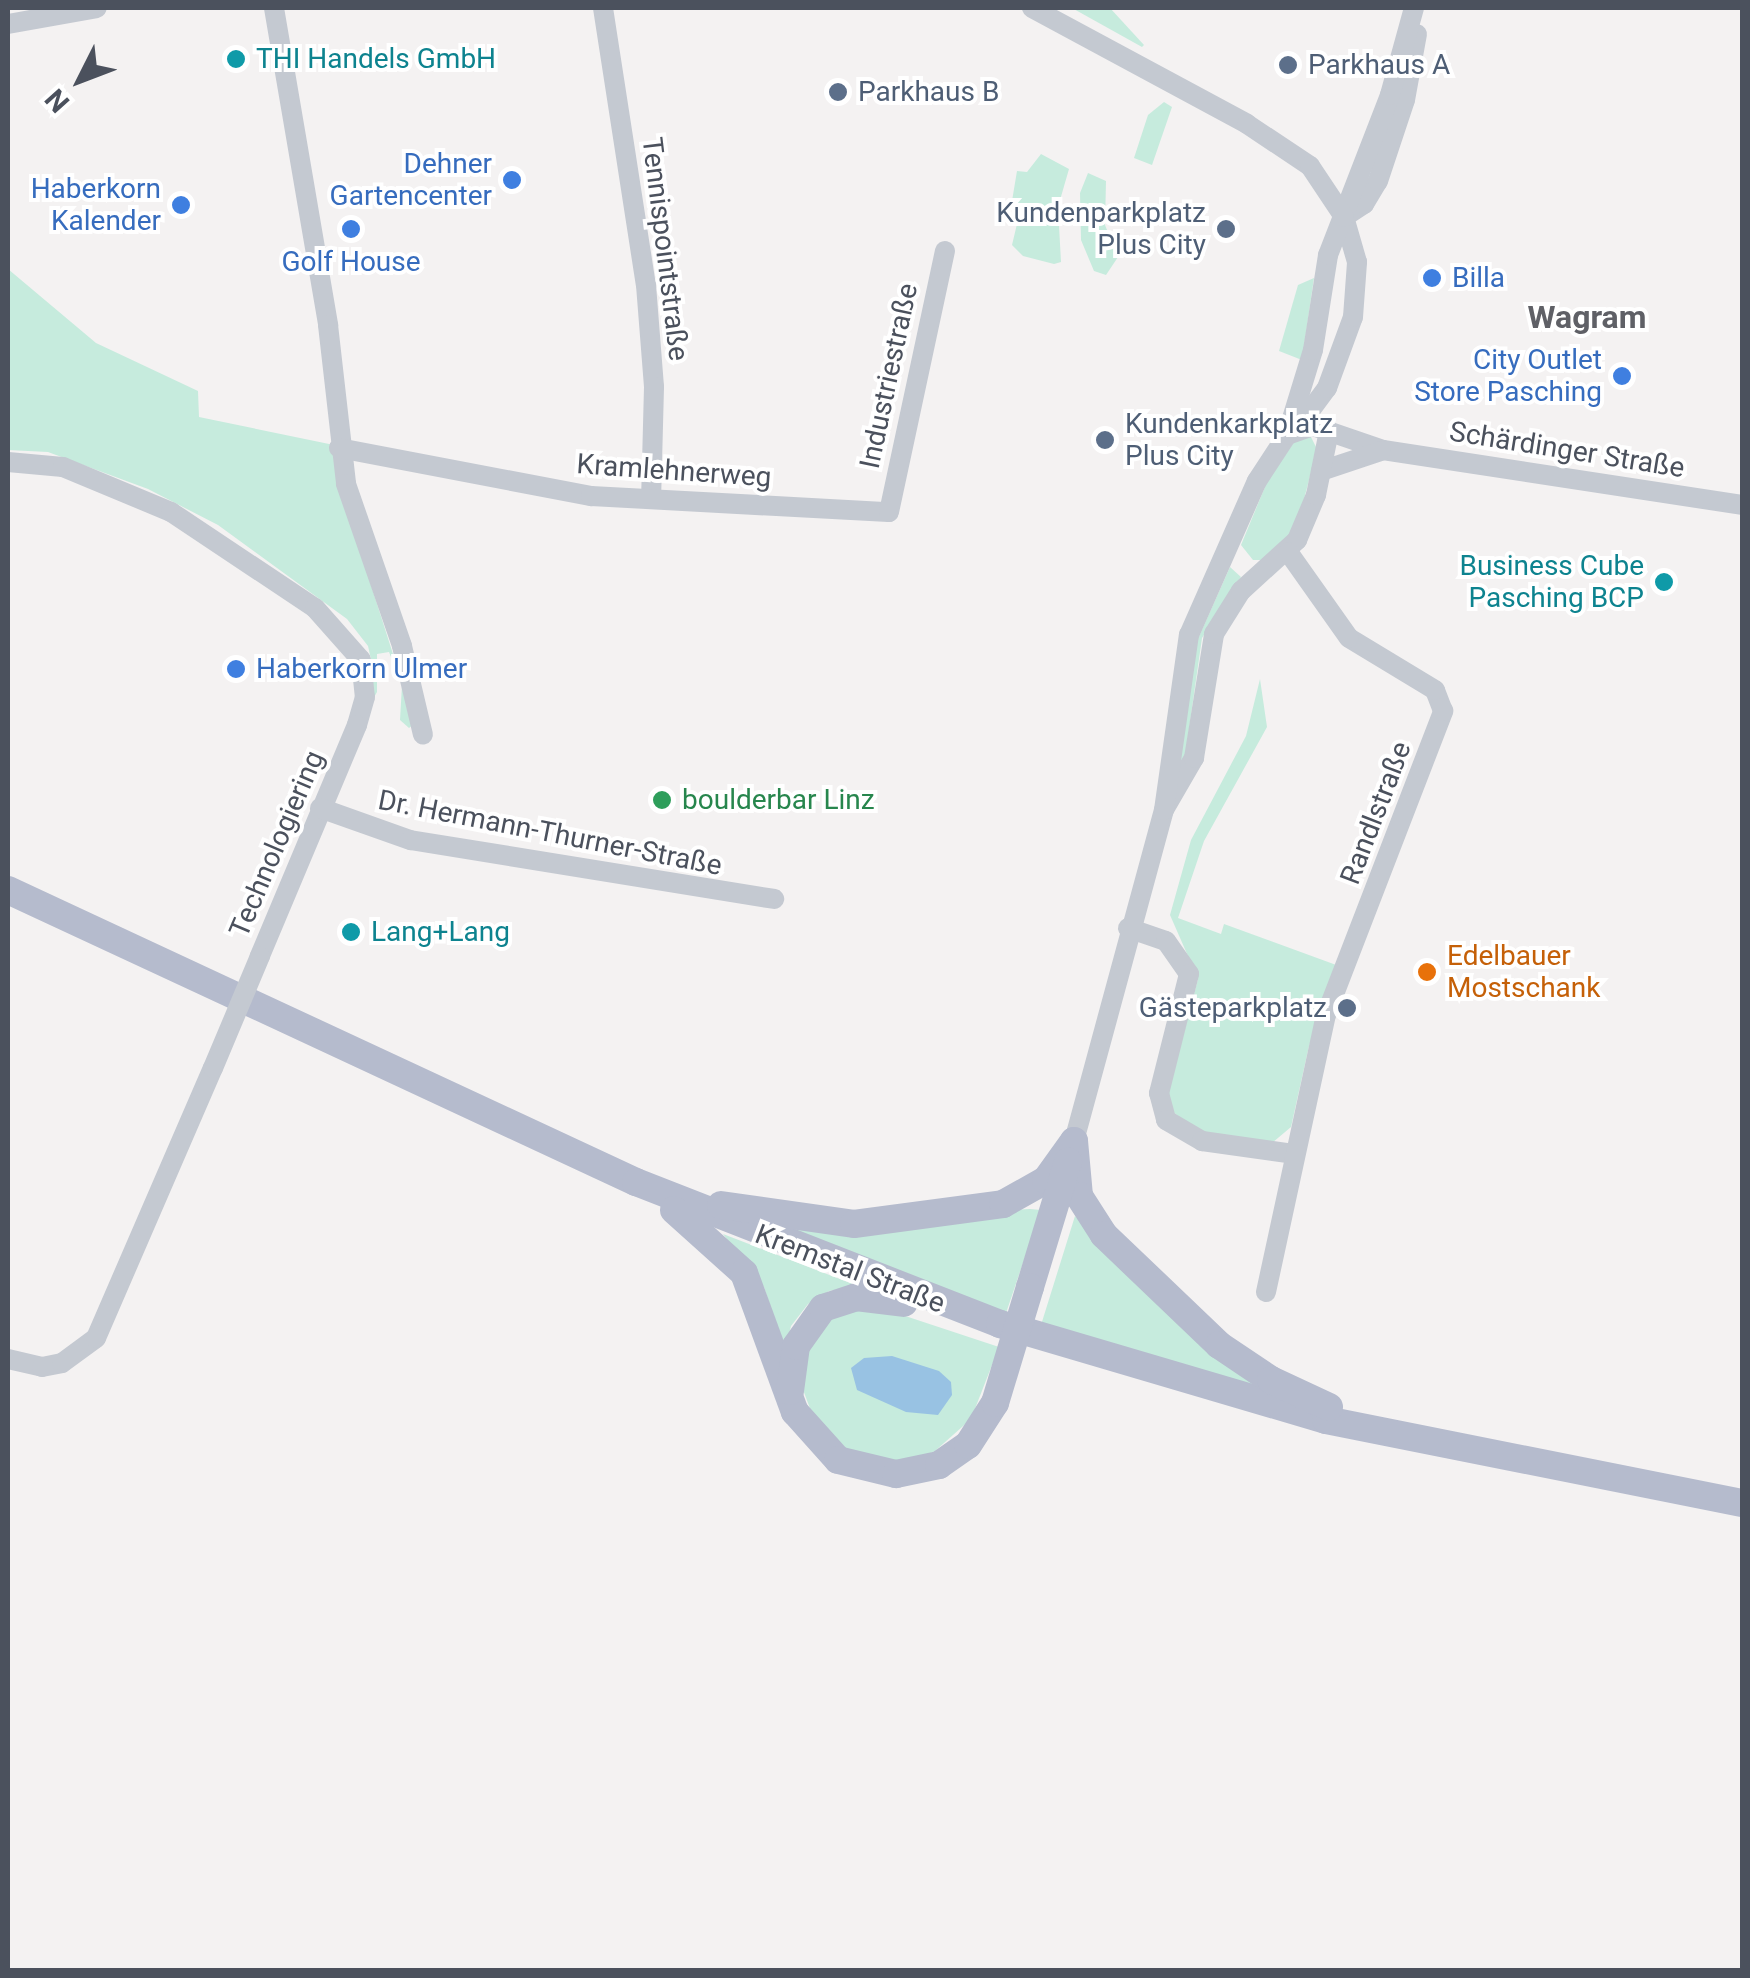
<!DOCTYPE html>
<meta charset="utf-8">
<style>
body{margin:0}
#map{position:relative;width:1750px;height:1978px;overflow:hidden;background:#f4f2f2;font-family:Roboto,sans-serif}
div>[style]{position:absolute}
.green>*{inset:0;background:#c6ebdd}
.water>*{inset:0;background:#98c2e3}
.minor>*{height:20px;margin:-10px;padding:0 10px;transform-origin:10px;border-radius:10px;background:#c4c9d1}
.major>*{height:28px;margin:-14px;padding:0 14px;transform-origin:14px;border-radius:14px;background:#b5bbcd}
.minor-bridge>*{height:20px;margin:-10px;padding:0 10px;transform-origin:10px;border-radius:10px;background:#c4c9d1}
.major-bridge>*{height:28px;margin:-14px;padding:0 14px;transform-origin:14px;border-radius:14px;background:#b5bbcd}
.dots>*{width:28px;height:28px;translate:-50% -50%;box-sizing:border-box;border:5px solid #fff;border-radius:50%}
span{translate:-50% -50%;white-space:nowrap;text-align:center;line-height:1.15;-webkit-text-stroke:8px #fff;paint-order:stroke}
.culture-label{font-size:28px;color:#0d838f}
.left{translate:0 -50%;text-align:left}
.right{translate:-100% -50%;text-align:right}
.service-label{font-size:28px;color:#4e5e75}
.shop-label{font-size:28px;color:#366cbe}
.street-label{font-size:28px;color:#4b515d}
.leisure-label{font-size:28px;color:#27864d}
.food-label{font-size:28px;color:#c56008}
.quarter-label{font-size:32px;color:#5f6066;font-weight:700}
.frame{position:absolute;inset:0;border:10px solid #4b515d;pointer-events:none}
.north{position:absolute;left:30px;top:30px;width:100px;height:100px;-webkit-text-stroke:8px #fff;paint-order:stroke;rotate:228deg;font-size:28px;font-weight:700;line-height:40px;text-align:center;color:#4b515d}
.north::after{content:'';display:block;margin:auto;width:35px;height:45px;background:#4b515d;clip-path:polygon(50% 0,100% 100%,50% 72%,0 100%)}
</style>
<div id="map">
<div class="green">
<div style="clip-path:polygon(1072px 8px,1110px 8px,1144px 45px,1142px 47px)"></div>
<div style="clip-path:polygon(1164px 102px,1172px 107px,1152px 165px,1134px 158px,1148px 115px)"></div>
<div style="clip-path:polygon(1041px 154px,1069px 169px,1058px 207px,1061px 262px,1054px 264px,1023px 256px,1012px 245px,1022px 203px,1011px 207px,1017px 171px,1027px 172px)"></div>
<div style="clip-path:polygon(1088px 173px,1106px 181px,1105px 225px,1118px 257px,1106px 275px,1094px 271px,1081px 240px,1080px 193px)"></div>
<div style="clip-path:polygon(8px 269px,96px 343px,198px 391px,199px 417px,334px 445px,341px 491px,415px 723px,409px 728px,400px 720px,402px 685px,389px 652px,377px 654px,377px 692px,367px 710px,374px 673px,368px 646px,347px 619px,218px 525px,148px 489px,48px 452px,8px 450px)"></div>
<div style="clip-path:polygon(1314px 278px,1302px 360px,1279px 351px,1298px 285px)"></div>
<div style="clip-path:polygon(1310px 435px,1317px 449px,1301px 511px,1288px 537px,1263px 560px,1253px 560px,1241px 545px,1267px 482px,1296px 439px)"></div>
<div style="clip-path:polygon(1230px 567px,1241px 577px,1202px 638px,1185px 757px,1173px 794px,1197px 641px)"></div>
<div style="clip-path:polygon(1260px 679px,1267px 727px,1204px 841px,1178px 918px,1221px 934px,1224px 924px,1339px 966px,1309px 1046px,1291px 1127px,1272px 1143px,1196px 1131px,1172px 1111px,1167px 1097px,1198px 979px,1170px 915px,1191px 840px,1246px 736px)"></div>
<div style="clip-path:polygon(1030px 1209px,1041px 1210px,1006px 1313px,772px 1223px)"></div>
<div style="clip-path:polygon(1075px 1216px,1118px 1262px,1294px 1399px,1041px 1325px)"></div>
<div style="clip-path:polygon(723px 1234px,858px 1286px,829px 1291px,808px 1304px,791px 1326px,785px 1351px,764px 1287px)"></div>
<div style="clip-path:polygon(869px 1304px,999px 1347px,971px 1419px,935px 1451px,912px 1461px,883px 1463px,851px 1454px,811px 1411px,802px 1387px,802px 1361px,826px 1319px)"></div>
</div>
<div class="water">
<div style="clip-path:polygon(892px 1356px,939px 1371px,951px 1382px,952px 1395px,938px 1415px,906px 1412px,857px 1390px,851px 1368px,864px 1358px)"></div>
</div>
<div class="minor">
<div style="left:274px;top:8px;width:322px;rotate:80.3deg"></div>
<div style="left:328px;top:325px;width:160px;rotate:83.5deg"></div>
<div style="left:346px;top:484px;width:171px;rotate:70.9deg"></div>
<div style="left:402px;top:646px;width:91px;rotate:76.7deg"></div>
<div style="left:603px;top:8px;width:280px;rotate:81.2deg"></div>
<div style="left:646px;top:285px;width:102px;rotate:85.5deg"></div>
<div style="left:654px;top:387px;width:112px;rotate:91.5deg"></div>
<div style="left:1032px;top:8px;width:244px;rotate:28.3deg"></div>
<div style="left:8px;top:24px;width:90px;rotate:-10.2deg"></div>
<div style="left:1298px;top:427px;width:49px;rotate:-53.4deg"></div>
<div style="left:1327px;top:388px;width:76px;rotate:-69.9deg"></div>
<div style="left:1353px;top:317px;width:55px;rotate:-85.8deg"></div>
<div style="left:1357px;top:262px;width:47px;rotate:-106.1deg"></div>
<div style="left:1344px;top:217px;width:24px;rotate:-33deg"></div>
<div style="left:1364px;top:204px;width:27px;rotate:-59deg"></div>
<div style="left:1378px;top:181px;width:85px;rotate:-71.6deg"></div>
<div style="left:1405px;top:100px;width:67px;rotate:-79.7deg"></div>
<div style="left:1287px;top:435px;width:28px;rotate:-19deg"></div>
<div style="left:1313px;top:426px;width:74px;rotate:18.9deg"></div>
<div style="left:1383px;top:450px;width:363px;rotate:8.7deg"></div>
<div style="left:339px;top:448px;width:257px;rotate:10.8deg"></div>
<div style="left:591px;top:496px;width:298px;rotate:3.1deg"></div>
<div style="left:889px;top:512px;width:267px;rotate:-77.9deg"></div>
<div style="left:8px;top:462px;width:55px;rotate:5.2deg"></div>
<div style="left:63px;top:467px;width:117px;rotate:22.6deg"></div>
<div style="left:171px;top:512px;width:173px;rotate:33.7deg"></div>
<div style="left:315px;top:608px;width:69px;rotate:48.5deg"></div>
<div style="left:361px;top:660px;width:37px;rotate:84deg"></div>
<div style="left:365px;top:697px;width:29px;rotate:106deg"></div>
<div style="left:357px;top:725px;width:251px;rotate:112.8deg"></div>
<div style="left:1321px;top:471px;width:63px;rotate:-18.4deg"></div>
<div style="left:320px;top:808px;width:96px;rotate:19.6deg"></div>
<div style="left:410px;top:840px;width:369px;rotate:9.2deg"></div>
<div style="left:1165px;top:808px;width:58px;rotate:-59.9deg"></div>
<div style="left:1194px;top:758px;width:126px;rotate:-80.8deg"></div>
<div style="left:1214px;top:634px;width:51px;rotate:-57.9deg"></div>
<div style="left:1241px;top:591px;width:76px;rotate:-42.3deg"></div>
<div style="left:1297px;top:540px;width:49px;rotate:-67.1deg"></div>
<div style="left:1316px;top:495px;width:60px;rotate:-78.5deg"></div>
<div style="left:1128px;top:928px;width:40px;rotate:18.9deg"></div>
<div style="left:1166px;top:941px;width:40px;rotate:55.1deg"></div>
<div style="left:1189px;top:974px;width:123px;rotate:104.1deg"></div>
<div style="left:1159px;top:1093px;width:28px;rotate:75deg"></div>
<div style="left:1166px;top:1120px;width:42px;rotate:30.3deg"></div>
<div style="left:1202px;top:1141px;width:94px;rotate:8deg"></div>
<div style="left:1074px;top:1141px;width:343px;rotate:-74.8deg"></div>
<div style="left:1164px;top:810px;width:177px;rotate:-81.9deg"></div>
<div style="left:1189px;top:635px;width:168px;rotate:-66.2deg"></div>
<div style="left:1257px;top:481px;width:55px;rotate:-56.9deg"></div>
<div style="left:1287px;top:435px;width:89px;rotate:-73deg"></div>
<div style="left:1313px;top:350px;width:96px;rotate:-81deg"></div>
<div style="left:1328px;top:255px;width:172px;rotate:-68.8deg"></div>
<div style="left:1390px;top:95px;width:90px;rotate:-74.6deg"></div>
<div style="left:1266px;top:1292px;width:283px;rotate:-77.8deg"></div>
<div style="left:1326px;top:1015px;width:326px;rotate:-68.9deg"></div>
<div style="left:1443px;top:711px;width:22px;rotate:-111deg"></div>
<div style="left:1435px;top:690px;width:100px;rotate:-148.8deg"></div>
<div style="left:1349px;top:638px;width:105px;rotate:-125.3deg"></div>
<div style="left:8px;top:1359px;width:35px;rotate:13deg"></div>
<div style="left:42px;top:1367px;width:20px;rotate:-11deg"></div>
<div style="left:62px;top:1363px;width:42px;rotate:-36.3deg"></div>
<div style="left:96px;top:1338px;width:294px;rotate:-66.6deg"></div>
</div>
<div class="major">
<div style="left:8px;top:890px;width:693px;rotate:24.94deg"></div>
<div style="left:636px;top:1182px;width:391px;rotate:21.3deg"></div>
<div style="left:1000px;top:1324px;width:340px;rotate:16.4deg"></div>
<div style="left:1326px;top:1420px;width:424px;rotate:11.3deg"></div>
<div style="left:1074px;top:1141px;width:55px;rotate:84.8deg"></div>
<div style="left:1079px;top:1196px;width:46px;rotate:57.3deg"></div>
<div style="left:1104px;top:1235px;width:159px;rotate:43.7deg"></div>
<div style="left:1219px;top:1345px;width:63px;rotate:33.9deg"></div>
<div style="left:1271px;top:1380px;width:64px;rotate:25deg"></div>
<div style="left:721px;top:1205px;width:134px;rotate:8.1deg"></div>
<div style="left:854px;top:1224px;width:150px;rotate:-7.6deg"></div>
<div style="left:1003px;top:1204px;width:49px;rotate:-29.2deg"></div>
<div style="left:1046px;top:1180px;width:48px;rotate:-54.3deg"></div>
<div style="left:674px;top:1210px;width:94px;rotate:42deg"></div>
<div style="left:744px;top:1273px;width:148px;rotate:69.9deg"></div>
<div style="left:795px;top:1412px;width:64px;rotate:48.1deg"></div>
<div style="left:838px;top:1460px;width:60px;rotate:13.6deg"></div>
<div style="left:896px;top:1474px;width:44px;rotate:-11.8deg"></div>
<div style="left:939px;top:1465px;width:35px;rotate:-35deg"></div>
<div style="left:968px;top:1445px;width:50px;rotate:-57.3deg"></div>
<div style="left:1030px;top:1287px;width:131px;rotate:-73.1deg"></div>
<div style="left:790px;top:1391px;width:45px;rotate:-82.4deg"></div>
<div style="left:796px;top:1346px;width:47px;rotate:-54.6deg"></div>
<div style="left:823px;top:1308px;width:35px;rotate:-18deg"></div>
<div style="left:856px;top:1297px;width:48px;rotate:7.1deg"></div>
</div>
<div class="minor-bridge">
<div style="left:1247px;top:124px;width:76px;rotate:33.7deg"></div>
<div style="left:1310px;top:166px;width:61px;rotate:56.3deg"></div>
<div style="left:213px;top:1068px;width:121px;rotate:-67.2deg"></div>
</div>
<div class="major-bridge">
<div style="left:995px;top:1403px;width:121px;rotate:-73.2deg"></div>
</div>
<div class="dots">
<div style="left:236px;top:59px;background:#0f9aa8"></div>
<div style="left:1288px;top:65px;background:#5c6f8a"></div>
<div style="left:838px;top:92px;background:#5c6f8a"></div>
<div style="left:512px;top:180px;background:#3f7fe0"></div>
<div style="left:181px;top:205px;background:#3f7fe0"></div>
<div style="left:351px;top:229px;background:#3f7fe0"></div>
<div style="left:1226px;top:229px;background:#5c6f8a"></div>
<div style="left:1432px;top:278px;background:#3f7fe0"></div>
<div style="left:1622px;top:376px;background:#3f7fe0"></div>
<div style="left:1105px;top:440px;background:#5c6f8a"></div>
<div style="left:1664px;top:582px;background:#0f9aa8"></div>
<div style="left:236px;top:669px;background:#3f7fe0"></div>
<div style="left:662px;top:800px;background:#2e9e5b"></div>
<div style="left:351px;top:932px;background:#0f9aa8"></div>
<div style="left:1427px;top:972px;background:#e8710a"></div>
<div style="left:1347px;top:1008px;background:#5c6f8a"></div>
</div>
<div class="culture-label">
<span class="left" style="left:256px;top:59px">THI Handels GmbH</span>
<span class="right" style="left:1644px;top:582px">Business Cube<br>Pasching BCP</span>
<span class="left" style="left:371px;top:932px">Lang+Lang</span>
</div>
<div class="service-label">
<span class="left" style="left:1308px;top:65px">Parkhaus A</span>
<span class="left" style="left:858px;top:92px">Parkhaus B</span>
<span class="right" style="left:1206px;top:229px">Kundenparkplatz<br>Plus City</span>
<span class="left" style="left:1125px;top:440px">Kundenkarkplatz<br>Plus City</span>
<span class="right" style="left:1327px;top:1008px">Gästeparkplatz</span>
</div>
<div class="shop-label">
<span class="right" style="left:492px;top:180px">Dehner<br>Gartencenter</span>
<span class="right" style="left:161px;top:205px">Haberkorn<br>Kalender</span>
<span style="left:351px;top:262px">Golf House</span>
<span class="left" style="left:1452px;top:278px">Billa</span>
<span class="right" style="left:1602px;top:376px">City Outlet<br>Store Pasching</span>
<span class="left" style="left:256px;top:669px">Haberkorn Ulmer</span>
</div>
<div class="street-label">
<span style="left:665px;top:249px;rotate:83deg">Tennispointstraße</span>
<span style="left:889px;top:376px;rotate:-78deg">Industriestraße</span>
<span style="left:1567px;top:450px;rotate:9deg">Schärdinger Straße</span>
<span style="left:674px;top:471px;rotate:4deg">Kramlehnerweg</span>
<span style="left:1376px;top:813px;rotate:-69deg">Randlstraße</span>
<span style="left:550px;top:833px;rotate:11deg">Dr. Hermann-Thurner-Straße</span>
<span style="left:277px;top:844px;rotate:-67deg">Technologiering</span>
<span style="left:850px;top:1269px;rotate:21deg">Kremstal Straße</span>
</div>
<div class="leisure-label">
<span class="left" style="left:682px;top:800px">boulderbar Linz</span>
</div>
<div class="food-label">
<span class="left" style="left:1447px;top:972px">Edelbauer<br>Mostschank</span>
</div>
<div class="quarter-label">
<span style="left:1587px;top:317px">Wagram</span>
</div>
<div class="frame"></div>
<div class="north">N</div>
</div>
